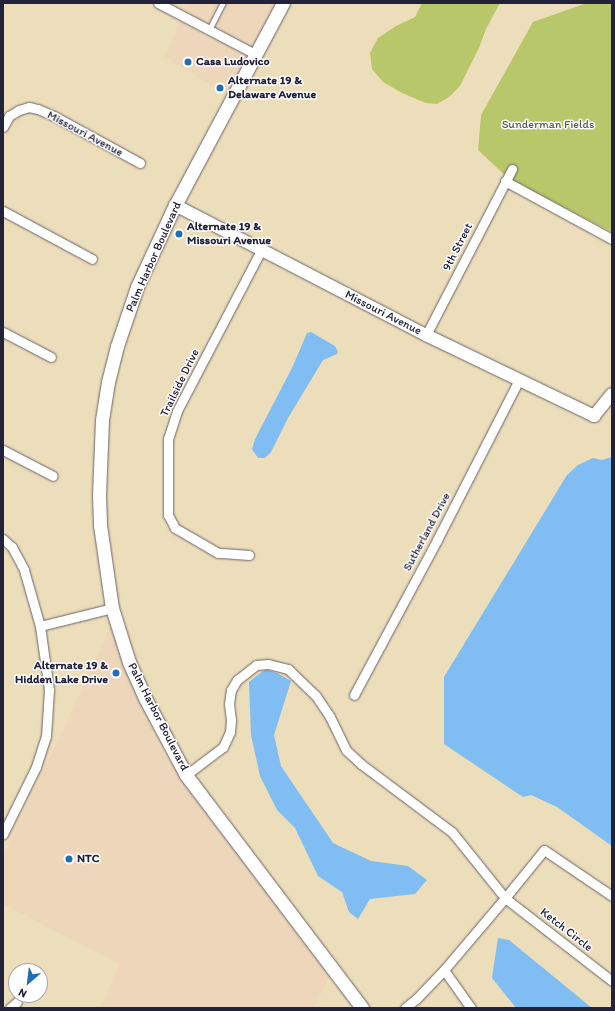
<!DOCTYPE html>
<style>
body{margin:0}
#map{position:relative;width:615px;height:1011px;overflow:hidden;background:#eddebb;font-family:Itim,sans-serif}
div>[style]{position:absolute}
.built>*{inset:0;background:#eed6bb}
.green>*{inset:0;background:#b8c76a}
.water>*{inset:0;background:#7fbdf2}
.roads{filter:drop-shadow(0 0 1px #696468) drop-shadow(0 0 1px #696468)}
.service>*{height:4.5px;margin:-2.25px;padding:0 2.25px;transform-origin:2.25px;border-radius:2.25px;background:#fff}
.minor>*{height:9px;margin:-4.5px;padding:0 4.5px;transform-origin:4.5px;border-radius:4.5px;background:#fff}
.tertiary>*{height:12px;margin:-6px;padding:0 6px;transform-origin:6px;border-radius:6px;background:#fff}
.secondary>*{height:13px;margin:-6.5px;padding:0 6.5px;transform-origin:6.5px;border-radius:6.5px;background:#fff}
.dots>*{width:11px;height:11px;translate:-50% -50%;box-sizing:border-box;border:2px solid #fff;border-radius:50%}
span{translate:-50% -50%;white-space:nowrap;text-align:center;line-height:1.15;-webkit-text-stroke:3px #fff;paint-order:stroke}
.poi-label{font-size:12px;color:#22223b;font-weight:700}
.left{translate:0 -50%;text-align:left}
.right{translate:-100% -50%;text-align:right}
.park-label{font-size:12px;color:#565c4b}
.street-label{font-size:12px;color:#22223b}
.frame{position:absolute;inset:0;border:4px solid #22223b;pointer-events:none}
.north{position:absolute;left:8px;top:963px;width:40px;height:40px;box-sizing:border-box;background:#fff;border:1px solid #a7a7b1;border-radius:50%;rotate:208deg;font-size:11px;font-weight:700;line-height:16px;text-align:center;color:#22223b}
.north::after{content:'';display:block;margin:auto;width:14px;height:18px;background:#1f6fb2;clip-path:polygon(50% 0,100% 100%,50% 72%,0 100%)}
</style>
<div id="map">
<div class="built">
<div style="clip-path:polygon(189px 3px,276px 3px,253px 46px,185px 10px)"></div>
<div style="clip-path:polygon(180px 22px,247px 57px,227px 95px,165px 57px)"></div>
<div style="clip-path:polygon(111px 627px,126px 671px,167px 762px,330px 975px,314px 1008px,100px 1008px,119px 964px,3px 904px,3px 855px)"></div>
</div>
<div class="green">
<div style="clip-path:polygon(422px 3px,500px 3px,486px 29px,479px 48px,460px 86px,449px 97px,437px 104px,426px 103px,402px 93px,383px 82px,372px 69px,370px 53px,378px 38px,396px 26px,415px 17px)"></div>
<div style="clip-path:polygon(587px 3px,612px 3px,612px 232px,509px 179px,478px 150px,481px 115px,533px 22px)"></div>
</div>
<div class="water">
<div style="clip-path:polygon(311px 332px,335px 346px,338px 352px,337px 354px,323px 360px,288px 418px,271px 452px,265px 458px,258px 458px,252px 449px,255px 439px,292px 368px,307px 333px)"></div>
<div style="clip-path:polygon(612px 457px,612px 846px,557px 807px,531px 795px,523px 797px,444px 744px,444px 677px,567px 475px,578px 465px,593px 458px,602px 460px)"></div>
<div style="clip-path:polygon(267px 670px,277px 673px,291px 681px,274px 735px,281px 766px,333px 843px,371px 861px,408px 866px,427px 880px,415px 894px,370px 899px,358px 919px,349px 912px,342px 892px,318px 876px,295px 828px,277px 810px,260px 776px,251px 735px,249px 682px,263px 671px)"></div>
<div style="clip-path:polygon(498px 938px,509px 940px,592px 1008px,516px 1008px,492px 978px)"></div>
</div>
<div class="roads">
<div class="service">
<div style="left:209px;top:30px;width:30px;rotate:-63deg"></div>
</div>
<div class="minor">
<div style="left:158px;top:3px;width:110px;rotate:27.7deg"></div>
<div style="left:3px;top:127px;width:13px;rotate:-61deg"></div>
<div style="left:9px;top:116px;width:12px;rotate:-31deg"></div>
<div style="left:19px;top:110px;width:10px;rotate:-17deg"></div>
<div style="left:29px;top:107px;width:9px;rotate:13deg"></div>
<div style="left:38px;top:109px;width:17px;rotate:24deg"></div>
<div style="left:54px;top:116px;width:98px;rotate:28.7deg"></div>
<div style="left:505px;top:181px;width:122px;rotate:28.5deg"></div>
<div style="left:3px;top:211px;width:101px;rotate:28.3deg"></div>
<div style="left:3px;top:332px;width:54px;rotate:27.5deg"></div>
<div style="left:426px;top:335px;width:187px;rotate:-62.6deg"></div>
<div style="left:3px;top:450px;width:56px;rotate:27.5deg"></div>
<div style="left:3px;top:539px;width:12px;rotate:42deg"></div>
<div style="left:12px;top:547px;width:26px;rotate:62deg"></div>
<div style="left:24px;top:570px;width:58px;rotate:74.1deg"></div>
<div style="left:40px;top:626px;width:65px;rotate:82deg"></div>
<div style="left:49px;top:690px;width:46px;rotate:93.7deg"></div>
<div style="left:46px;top:736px;width:33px;rotate:108deg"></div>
<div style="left:36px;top:767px;width:75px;rotate:116.2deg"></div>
<div style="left:249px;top:555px;width:31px;rotate:-176deg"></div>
<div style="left:218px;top:553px;width:50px;rotate:-149.8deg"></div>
<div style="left:175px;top:528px;width:15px;rotate:-118deg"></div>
<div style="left:168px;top:515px;width:76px;rotate:-90deg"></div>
<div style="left:168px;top:439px;width:29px;rotate:-72deg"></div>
<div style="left:177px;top:411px;width:182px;rotate:-62.4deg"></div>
<div style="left:40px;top:626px;width:74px;rotate:-14deg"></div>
<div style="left:354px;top:695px;width:176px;rotate:-61.8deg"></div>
<div style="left:437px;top:540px;width:180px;rotate:-62.9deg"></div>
<div style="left:186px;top:775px;width:46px;rotate:-37.1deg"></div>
<div style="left:223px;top:747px;width:17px;rotate:-65deg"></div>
<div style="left:230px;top:732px;width:12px;rotate:-85deg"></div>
<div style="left:231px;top:720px;width:16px;rotate:-97deg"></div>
<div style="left:229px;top:704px;width:14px;rotate:-82deg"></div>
<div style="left:231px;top:690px;width:12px;rotate:-59deg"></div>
<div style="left:237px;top:680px;width:24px;rotate:-38deg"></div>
<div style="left:256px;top:665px;width:12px;rotate:-5deg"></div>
<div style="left:268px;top:664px;width:21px;rotate:14deg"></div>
<div style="left:288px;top:669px;width:39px;rotate:44deg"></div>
<div style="left:316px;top:696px;width:25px;rotate:56deg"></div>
<div style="left:330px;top:717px;width:37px;rotate:64deg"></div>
<div style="left:346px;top:750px;width:21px;rotate:43deg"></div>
<div style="left:361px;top:764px;width:114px;rotate:36.8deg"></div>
<div style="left:452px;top:832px;width:85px;rotate:51.2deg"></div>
<div style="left:505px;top:898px;width:94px;rotate:130.3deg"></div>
<div style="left:444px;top:970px;width:40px;rotate:134deg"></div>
<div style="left:416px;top:999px;width:14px;rotate:141deg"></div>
<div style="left:612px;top:896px;width:82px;rotate:-145.9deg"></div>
<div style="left:544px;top:850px;width:62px;rotate:129.1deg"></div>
<div style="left:505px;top:898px;width:135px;rotate:37.8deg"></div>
<div style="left:444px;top:970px;width:47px;rotate:54.6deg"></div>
<div style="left:10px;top:1008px;width:9px;rotate:-41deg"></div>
</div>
<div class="tertiary">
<div style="left:175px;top:205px;width:283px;rotate:27.4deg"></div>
<div style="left:426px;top:335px;width:187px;rotate:25.7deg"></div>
<div style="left:594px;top:416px;width:28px;rotate:-51deg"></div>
</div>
<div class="secondary">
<div style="left:283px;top:3px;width:229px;rotate:118.1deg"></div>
<div style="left:175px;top:205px;width:90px;rotate:114.9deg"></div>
<div style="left:137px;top:287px;width:62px;rotate:108.7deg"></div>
<div style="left:117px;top:346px;width:37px;rotate:104deg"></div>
<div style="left:108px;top:382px;width:38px;rotate:99deg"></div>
<div style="left:102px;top:420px;width:75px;rotate:92.3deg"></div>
<div style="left:99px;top:495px;width:30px;rotate:88deg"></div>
<div style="left:100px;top:525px;width:84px;rotate:81.8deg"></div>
<div style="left:112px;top:608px;width:57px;rotate:72.5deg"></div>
<div style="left:129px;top:662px;width:39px;rotate:66deg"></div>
<div style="left:145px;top:698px;width:87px;rotate:62deg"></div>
<div style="left:186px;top:775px;width:292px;rotate:52.9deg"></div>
</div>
</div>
<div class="dots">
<div style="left:188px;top:62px;background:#1f6fb2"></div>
<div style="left:220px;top:88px;background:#1f6fb2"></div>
<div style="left:179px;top:234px;background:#1f6fb2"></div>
<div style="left:116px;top:673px;background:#1f6fb2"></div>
<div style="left:69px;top:859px;background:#1f6fb2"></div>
</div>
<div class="poi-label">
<span class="left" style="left:196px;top:62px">Casa Ludovico</span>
<span class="left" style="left:228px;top:88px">Alternate 19 &amp;<br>Delaware Avenue</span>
<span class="left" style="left:187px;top:234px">Alternate 19 &amp;<br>Missouri Avenue</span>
<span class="right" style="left:108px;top:673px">Alternate 19 &amp;<br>Hidden Lake Drive</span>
<span class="left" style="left:77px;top:859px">NTC</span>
</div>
<div class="park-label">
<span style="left:548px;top:125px">Sunderman Fields</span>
</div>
<div class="street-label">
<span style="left:85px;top:134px;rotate:28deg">Missouri Avenue</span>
<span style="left:458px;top:247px;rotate:-63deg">9th Street</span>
<span style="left:154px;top:257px;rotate:-66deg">Palm Harbor Boulevard</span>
<span style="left:383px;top:313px;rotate:27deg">Missouri Avenue</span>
<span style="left:180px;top:383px;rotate:-64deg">Trailside Drive</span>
<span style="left:427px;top:532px;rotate:-62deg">Sutherland Drive</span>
<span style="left:158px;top:717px;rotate:63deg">Palm Harbor Boulevard</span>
<span style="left:566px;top:930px;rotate:38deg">Ketch Circle</span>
</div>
<div class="frame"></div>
<div class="north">N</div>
</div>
